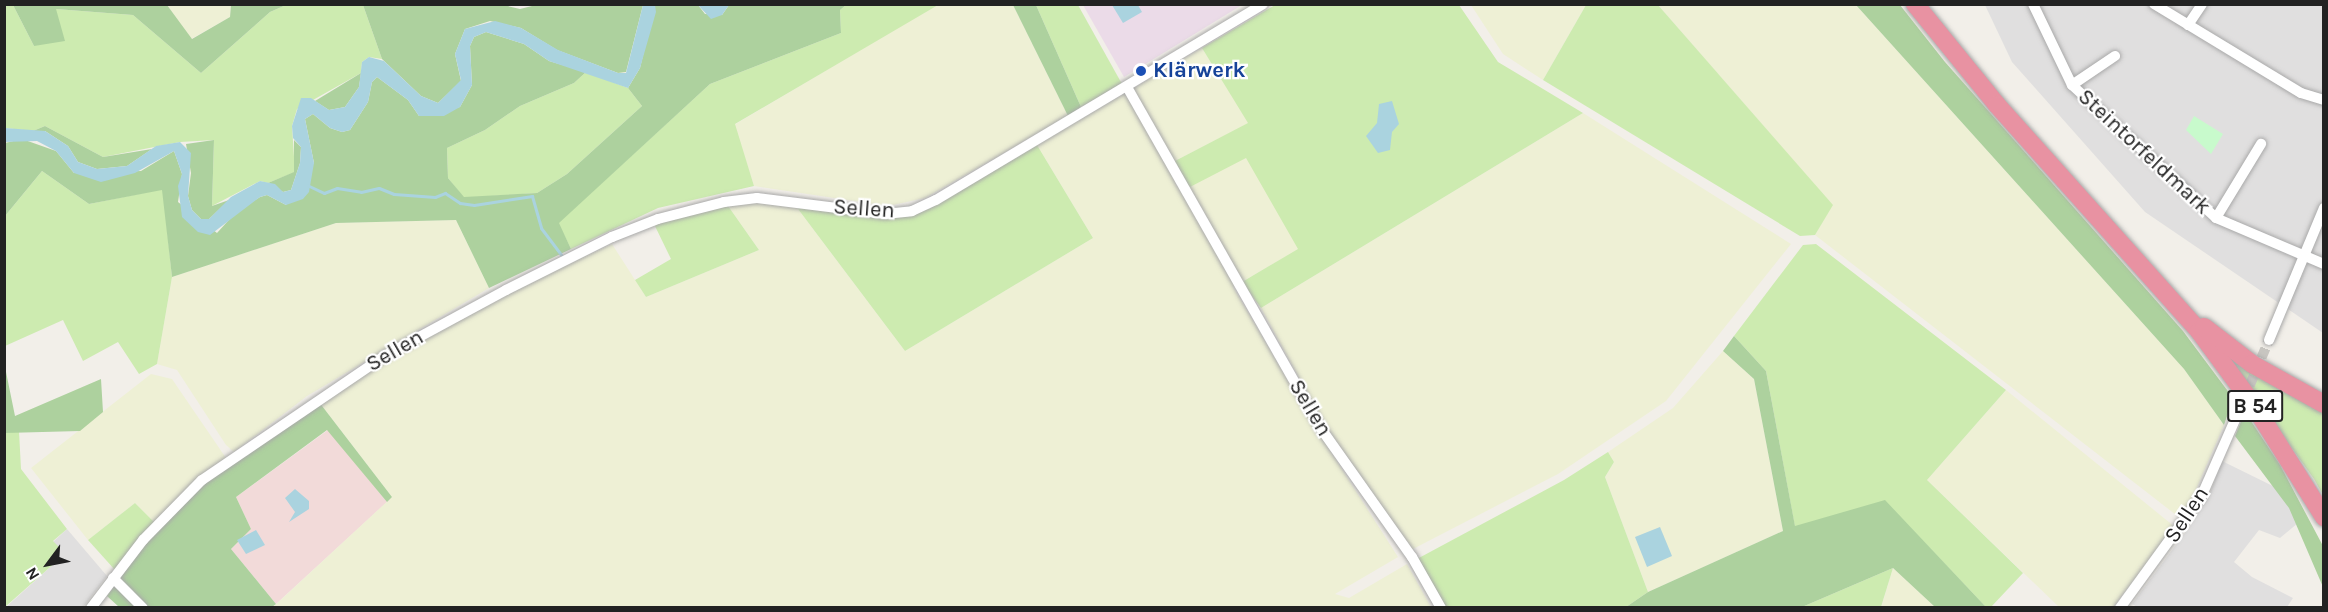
<!DOCTYPE html>
<meta charset="utf-8">
<style>
body{margin:0}
#map{position:relative;width:2328px;height:612px;overflow:hidden;background:#f2efe9;font-family:Karla,sans-serif}
div>[style]{position:absolute}
.residential>*{inset:0;background:#e0dfdf}
.commercial>*{inset:0;background:#f2dad9}
.industrial>*{inset:0;background:#ebdbe8}
.farmland>*{inset:0;background:#eef0d5}
.grass>*{inset:0;background:#cdebb0}
.forest>*{inset:0;background:#add19e}
.park>*{inset:0;background:#c8facc}
.water>*{inset:0;background:#aad3df}
.stream>*{height:3px;margin:-1.5px;padding:0 1.5px;transform-origin:1.5px;border-radius:1.5px;background:#aad3df}
.street-tunnel>*{height:10px;margin-top:-5px;transform-origin:0;background:repeating-linear-gradient(90deg,#c8c6c1 0 10px,transparent 0 15px)}
.roads{filter:drop-shadow(0 0 2px #a9a9a9) drop-shadow(0 0 2px #a9a9a9)}
.street>*{height:10px;margin:-5px;padding:0 5px;transform-origin:5px;border-radius:5px;background:#fff}
.highway>*{height:18px;margin:-9px;padding:0 9px;transform-origin:9px;border-radius:9px;background:#e892a2}
.dots>*{width:16px;height:16px;translate:-50% -50%;box-sizing:border-box;border:3px solid #fff;border-radius:50%}
span{translate:-50% -50%;white-space:nowrap;text-align:center;line-height:1.15;-webkit-text-stroke:4.5px #fff;paint-order:stroke}
.shield-label span{padding:2px 4px;background:#fff;border:2px solid;border-radius:4px;-webkit-text-stroke-width:0}
.shield-label{font-size:21px;color:#222;font-weight:700}
.transit-label{font-size:22px;color:#164399;font-weight:700}
.left{translate:0 -50%;text-align:left}
.street-label{font-size:22px;color:#222}
.frame{position:absolute;inset:0;border:6px solid #222;pointer-events:none}
.north{position:absolute;left:18px;top:534px;width:60px;height:60px;-webkit-text-stroke:4px #fff;paint-order:stroke;rotate:238deg;font-size:16px;font-weight:700;line-height:24px;text-align:center;color:#222}
.north::after{content:'';display:block;margin:auto;width:21px;height:27px;background:#222;clip-path:polygon(50% 0,100% 100%,50% 72%,0 100%)}
</style>
<div id="map">
<div class="residential">
<div style="clip-path:polygon(1985px 5px,2323px 5px,2323px 333px,2145px 212px,2012px 62px)"></div>
<div style="clip-path:polygon(2222px 461px,2285px 492px,2298px 523px,2280px 538px,2259px 530px,2234px 562px,2252px 577px,2293px 598px,2287px 607px,2139px 608px,2132px 604px,2193px 522px,2210px 493px)"></div>
<div style="clip-path:polygon(67px 529px,107px 576px,83px 607px,5px 608px,57px 561px,53px 542px)"></div>
</div>
<div class="commercial">
<div style="clip-path:polygon(328px 430px,387px 502px,276px 604px,231px 549px,251px 529px,236px 497px)"></div>
</div>
<div class="industrial">
<div style="clip-path:polygon(1083px 5px,1242px 5px,1124px 77px)"></div>
</div>
<div class="farmland">
<div style="clip-path:polygon(938px 4px,1013px 5px,1068px 116px,925px 198px,888px 206px,754px 186px,734px 125px)"></div>
<div style="clip-path:polygon(167px 5px,231px 5px,230px 17px,191px 39px)"></div>
<div style="clip-path:polygon(1471px 5px,1586px 4px,1586px 5px,1543px 80px,1503px 54px)"></div>
<div style="clip-path:polygon(1658px 5px,1856px 5px,2184px 369px,2224px 425px,2188px 508px,2180px 518px,1815px 235px,1832px 205px)"></div>
<div style="clip-path:polygon(1202px 48px,1249px 123px,1173px 162px,1176px 186px,1188px 187px,1246px 157px,1299px 249px,1233px 287px,1320px 435px,1398px 557px,1335px 594px,1349px 598px,1407px 564px,1431px 607px,272px 608px,392px 497px,319px 402px,418px 340px,513px 289px,612px 244px,646px 297px,759px 250px,726px 203px,792px 201px,905px 351px,1093px 238px,1037px 145px)"></div>
<div style="clip-path:polygon(1583px 113px,1791px 244px,1666px 401px,1558px 474px,1411px 550px,1325px 425px,1261px 308px)"></div>
<div style="clip-path:polygon(456px 220px,489px 288px,307px 396px,234px 452px,226px 445px,177px 370px,157px 364px,172px 277px,336px 223px)"></div>
<div style="clip-path:polygon(1723px 351px,1754px 379px,1783px 531px,1648px 592px,1605px 477px,1614px 462px,1608px 452px,1673px 408px)"></div>
<div style="clip-path:polygon(151px 374px,172px 379px,226px 458px,154px 522px,135px 503px,88px 540px,31px 468px)"></div>
<div style="clip-path:polygon(2006px 390px,2175px 527px,2113px 607px,2059px 607px,1927px 480px)"></div>
<div style="clip-path:polygon(1893px 568px,1935px 607px,1881px 608px)"></div>
</div>
<div class="grass">
<div style="clip-path:polygon(4px 5px,13px 5px,34px 46px,56px 9px,133px 15px,201px 73px,270px 12px,286px 5px,363px 5px,382px 59px,369px 57px,362px 62px,361px 73px,297px 109px,292px 126px,295px 172px,268px 183px,260px 181px,212px 206px,214px 140px,180px 142px,103px 157px,45px 126px,33px 131px,5px 128px)"></div>
<div style="clip-path:polygon(846px 5px,938px 5px,735px 124px,754px 186px,658px 208px,571px 249px,558px 223px,710px 84px,841px 33px,840px 10px)"></div>
<div style="clip-path:polygon(1036px 5px,1078px 5px,1122px 84px,1081px 107px)"></div>
<div style="clip-path:polygon(1275px 5px,1459px 5px,1498px 62px,1583px 113px,1261px 308px,1242px 282px,1298px 249px,1246px 158px,1188px 188px,1173px 162px,1248px 123px,1202px 48px)"></div>
<div style="clip-path:polygon(1586px 5px,1658px 5px,1833px 205px,1815px 235px,1800px 236px,1543px 80px)"></div>
<div style="clip-path:polygon(586px 72px,628px 88px,642px 106px,567px 174px,537px 193px,464px 198px,448px 178px,447px 148px,485px 130px,520px 106px,574px 83px)"></div>
<div style="clip-path:polygon(1037px 145px,1093px 238px,905px 351px,792px 201px,886px 216px,929px 209px)"></div>
<div style="clip-path:polygon(42px 171px,89px 204px,163px 189px,172px 277px,157px 364px,139px 374px,118px 342px,83px 361px,63px 320px,5px 346px,5px 216px)"></div>
<div style="clip-path:polygon(726px 203px,759px 250px,646px 297px,635px 280px,671px 259px,654px 224px)"></div>
<div style="clip-path:polygon(1816px 244px,2006px 390px,1927px 480px,2023px 573px,1991px 607px,1986px 607px,1885px 501px,1795px 527px,1766px 371px,1734px 336px,1803px 245px)"></div>
<div style="clip-path:polygon(2218px 344px,2323px 409px,2323px 495px,2314px 479px)"></div>
<div style="clip-path:polygon(19px 431px,21px 469px,67px 529px,53px 541px,59px 547px,57px 561px,5px 607px,5px 433px)"></div>
<div style="clip-path:polygon(1608px 452px,1614px 462px,1605px 477px,1648px 592px,1626px 607px,1446px 607px,1417px 559px,1564px 480px)"></div>
<div style="clip-path:polygon(135px 503px,154px 522px,115px 570px,88px 540px)"></div>
<div style="clip-path:polygon(1893px 568px,1881px 607px,1802px 607px)"></div>
</div>
<div class="forest">
<div style="clip-path:polygon(499px 4px,520px 9px,540px 4px,643px 5px,626px 72px,618px 73px,557px 50px,521px 28px,490px 21px,465px 29px,455px 54px,461px 81px,438px 103px,421px 96px,382px 59px,363px 5px)"></div>
<div style="clip-path:polygon(13px 5px,167px 5px,192px 39px,230px 17px,231px 5px,286px 5px,270px 12px,201px 73px,133px 15px,56px 9px,65px 41px,34px 46px)"></div>
<div style="clip-path:polygon(655px 5px,698px 5px,705px 14px,722px 15px,729px 5px,846px 5px,840px 10px,841px 33px,710px 84px,559px 223px,571px 249px,489px 288px,456px 220px,336px 223px,172px 277px,162px 190px,89px 204px,42px 171px,5px 216px,5px 143px,22px 139px,56px 151px,74px 173px,141px 171px,174px 151px,182px 174px,178px 202px,217px 233px,237px 211px,260px 197px,267px 195px,286px 205px,314px 163px,305px 119px,313px 114px,330px 128px,342px 132px,350px 130px,368px 102px,372px 82px,377px 77px,408px 100px,419px 116px,460px 107px,472px 85px,470px 46px,474px 37px,486px 32px,524px 44px,549px 61px,586px 72px,574px 83px,520px 106px,485px 130px,447px 148px,448px 178px,464px 197px,537px 193px,567px 174px,642px 106px,628px 88px,640px 68px)"></div>
<div style="clip-path:polygon(1013px 5px,1036px 5px,1081px 107px,1068px 116px)"></div>
<div style="clip-path:polygon(1856px 5px,1900px 5px,1945px 62px,2183px 331px,2233px 398px,2224px 425px,2184px 369px)"></div>
<div style="clip-path:polygon(361px 73px,359px 87px,345px 107px,329px 110px,315px 101px)"></div>
<div style="clip-path:polygon(45px 126px,103px 157px,152px 149px,127px 166px,97px 169px,78px 162px,68px 146px,45px 131px,33px 131px)"></div>
<div style="clip-path:polygon(214px 140px,212px 206px,229px 200px,209px 219px,201px 219px,192px 210px,188px 196px,191px 173px,186px 144px)"></div>
<div style="clip-path:polygon(294px 140px,301px 147px,300px 163px,291px 190px,283px 192px,268px 183px,294px 172px)"></div>
<div style="clip-path:polygon(1734px 336px,1766px 371px,1795px 526px,1885px 500px,1986px 607px,1935px 607px,1893px 568px,1802px 607px,1626px 607px,1648px 592px,1783px 531px,1754px 379px,1723px 351px)"></div>
<div style="clip-path:polygon(4px 362px,15px 416px,101px 379px,103px 412px,80px 431px,5px 433px)"></div>
<div style="clip-path:polygon(319px 402px,392px 497px,387px 502px,327px 430px,236px 497px,251px 529px,231px 549px,276px 604px,272px 607px,119px 607px,107px 596px,146px 542px,207px 482px)"></div>
<div style="clip-path:polygon(2245px 412px,2280px 465px,2323px 546px,2323px 587px,2289px 508px,2235px 436px)"></div>
</div>
<div class="park">
<div style="clip-path:polygon(2194px 116px,2223px 134px,2211px 154px,2186px 130px)"></div>
</div>
<div class="water">
<div style="clip-path:polygon(643px 5px,655px 5px,656px 12px,640px 68px,628px 88px,549px 61px,524px 44px,486px 32px,474px 37px,470px 46px,472px 85px,460px 107px,444px 116px,419px 116px,408px 100px,377px 77px,372px 82px,368px 102px,350px 130px,342px 132px,330px 128px,313px 114px,305px 119px,314px 163px,309px 192px,303px 199px,286px 205px,267px 195px,260px 197px,210px 235px,198px 232px,182px 217px,178px 186px,182px 174px,174px 151px,135px 173px,101px 182px,74px 173px,56px 151px,37px 141px,5px 142px,5px 128px,45px 131px,68px 146px,78px 162px,97px 169px,127px 166px,156px 146px,180px 142px,191px 153px,188px 196px,192px 210px,201px 219px,209px 219px,231px 197px,260px 181px,275px 184px,283px 192px,291px 190px,300px 163px,301px 147px,293px 138px,292px 126px,301px 98px,311px 98px,329px 110px,345px 107px,359px 87px,362px 62px,369px 57px,384px 61px,421px 96px,438px 103px,461px 80px,455px 54px,465px 29px,495px 21px,521px 28px,558px 50px,618px 73px,626px 73px)"></div>
<div style="clip-path:polygon(698px 5px,729px 5px,722px 15px,711px 19px)"></div>
<div style="clip-path:polygon(1112px 5px,1138px 5px,1142px 12px,1123px 23px)"></div>
<div style="clip-path:polygon(1392px 101px,1399px 124px,1392px 132px,1390px 150px,1378px 153px,1366px 136px,1377px 123px,1379px 104px)"></div>
<div style="clip-path:polygon(295px 489px,309px 501px,309px 509px,289px 522px,295px 512px,285px 498px)"></div>
<div style="clip-path:polygon(1660px 527px,1672px 556px,1647px 567px,1635px 537px)"></div>
<div style="clip-path:polygon(256px 530px,265px 545px,246px 554px,237px 540px)"></div>
</div>
<div class="stream">
<div style="left:307px;top:185px;width:19px;rotate:25deg"></div>
<div style="left:324px;top:193px;width:14px;rotate:-21deg"></div>
<div style="left:337px;top:188px;width:24px;rotate:9deg"></div>
<div style="left:361px;top:192px;width:18px;rotate:-13deg"></div>
<div style="left:379px;top:188px;width:16px;rotate:22deg"></div>
<div style="left:394px;top:194px;width:41px;rotate:4.2deg"></div>
<div style="left:435px;top:197px;width:11px;rotate:-22deg"></div>
<div style="left:445px;top:193px;width:18px;rotate:34deg"></div>
<div style="left:460px;top:203px;width:14px;rotate:8deg"></div>
<div style="left:474px;top:205px;width:59px;rotate:-8.8deg"></div>
<div style="left:532px;top:196px;width:33px;rotate:74deg"></div>
<div style="left:541px;top:228px;width:35px;rotate:53deg"></div>
</div>
<div class="street-tunnel">
<div style="left:2238px;top:413px;width:79px;rotate:-67deg"></div>
</div>
<div class="roads">
<div class="street">
<div style="left:2033px;top:4px;width:90px;rotate:64.3deg"></div>
<div style="left:2072px;top:85px;width:196px;rotate:42.7deg"></div>
<div style="left:2216px;top:218px;width:117px;rotate:23.1deg"></div>
<div style="left:2154px;top:4px;width:172px;rotate:31.2deg"></div>
<div style="left:2301px;top:93px;width:24px;rotate:17deg"></div>
<div style="left:2188px;top:25px;width:25px;rotate:-56deg"></div>
<div style="left:2072px;top:85px;width:52px;rotate:-34deg"></div>
<div style="left:1127px;top:87px;width:395px;rotate:60.4deg"></div>
<div style="left:1322px;top:430px;width:156px;rotate:54.7deg"></div>
<div style="left:1412px;top:557px;width:59px;rotate:60.4deg"></div>
<div style="left:2216px;top:218px;width:87px;rotate:-58.7deg"></div>
<div style="left:2269px;top:340px;width:143px;rotate:-67.4deg"></div>
<div style="left:113px;top:578px;width:42px;rotate:45deg"></div>
<div style="left:91px;top:608px;width:86px;rotate:-52.6deg"></div>
<div style="left:143px;top:540px;width:84px;rotate:-45.5deg"></div>
<div style="left:202px;top:480px;width:222px;rotate:-34.2deg"></div>
<div style="left:386px;top:355px;width:136px;rotate:-28.4deg"></div>
<div style="left:506px;top:290px;width:119px;rotate:-26.6deg"></div>
<div style="left:612px;top:237px;width:49px;rotate:-21.4deg"></div>
<div style="left:658px;top:219px;width:68px;rotate:-14.4deg"></div>
<div style="left:724px;top:202px;width:33px;rotate:-7deg"></div>
<div style="left:757px;top:198px;width:129px;rotate:7.1deg"></div>
<div style="left:885px;top:214px;width:27px;rotate:-6deg"></div>
<div style="left:912px;top:211px;width:26px;rotate:-25deg"></div>
<div style="left:936px;top:200px;width:381px;rotate:-30.9deg"></div>
<div style="left:2120px;top:608px;width:140px;rotate:-54deg"></div>
<div style="left:2202px;top:495px;width:90px;rotate:-66.3deg"></div>
</div>
<div class="highway">
<div style="left:1915px;top:4px;width:130px;rotate:50.9deg"></div>
<div style="left:1997px;top:105px;width:303px;rotate:48.2deg"></div>
<div style="left:2199px;top:331px;width:94px;rotate:53.6deg"></div>
<div style="left:2255px;top:407px;width:130px;rotate:57.9deg"></div>
<div style="left:2204px;top:327px;width:61px;rotate:37.6deg"></div>
<div style="left:2252px;top:364px;width:82px;rotate:29.1deg"></div>
</div>
</div>
<div class="dots">
<div style="left:1141px;top:71px;background:#1a4fb4"></div>
</div>
<div class="shield-label">
<span style="left:2255px;top:406px">B 54</span>
</div>
<div class="transit-label">
<span class="left" style="left:1153px;top:71px">Klärwerk</span>
</div>
<div class="street-label">
<span style="left:2144px;top:152px;rotate:43deg">Steintorfeldmark</span>
<span style="left:864px;top:209px;rotate:4deg">Sellen</span>
<span style="left:395px;top:351px;rotate:-30deg">Sellen</span>
<span style="left:1310px;top:408px;rotate:59deg">Sellen</span>
<span style="left:2187px;top:515px;rotate:-57deg">Sellen</span>
</div>
<div class="frame"></div>
<div class="north">N</div>
</div>
